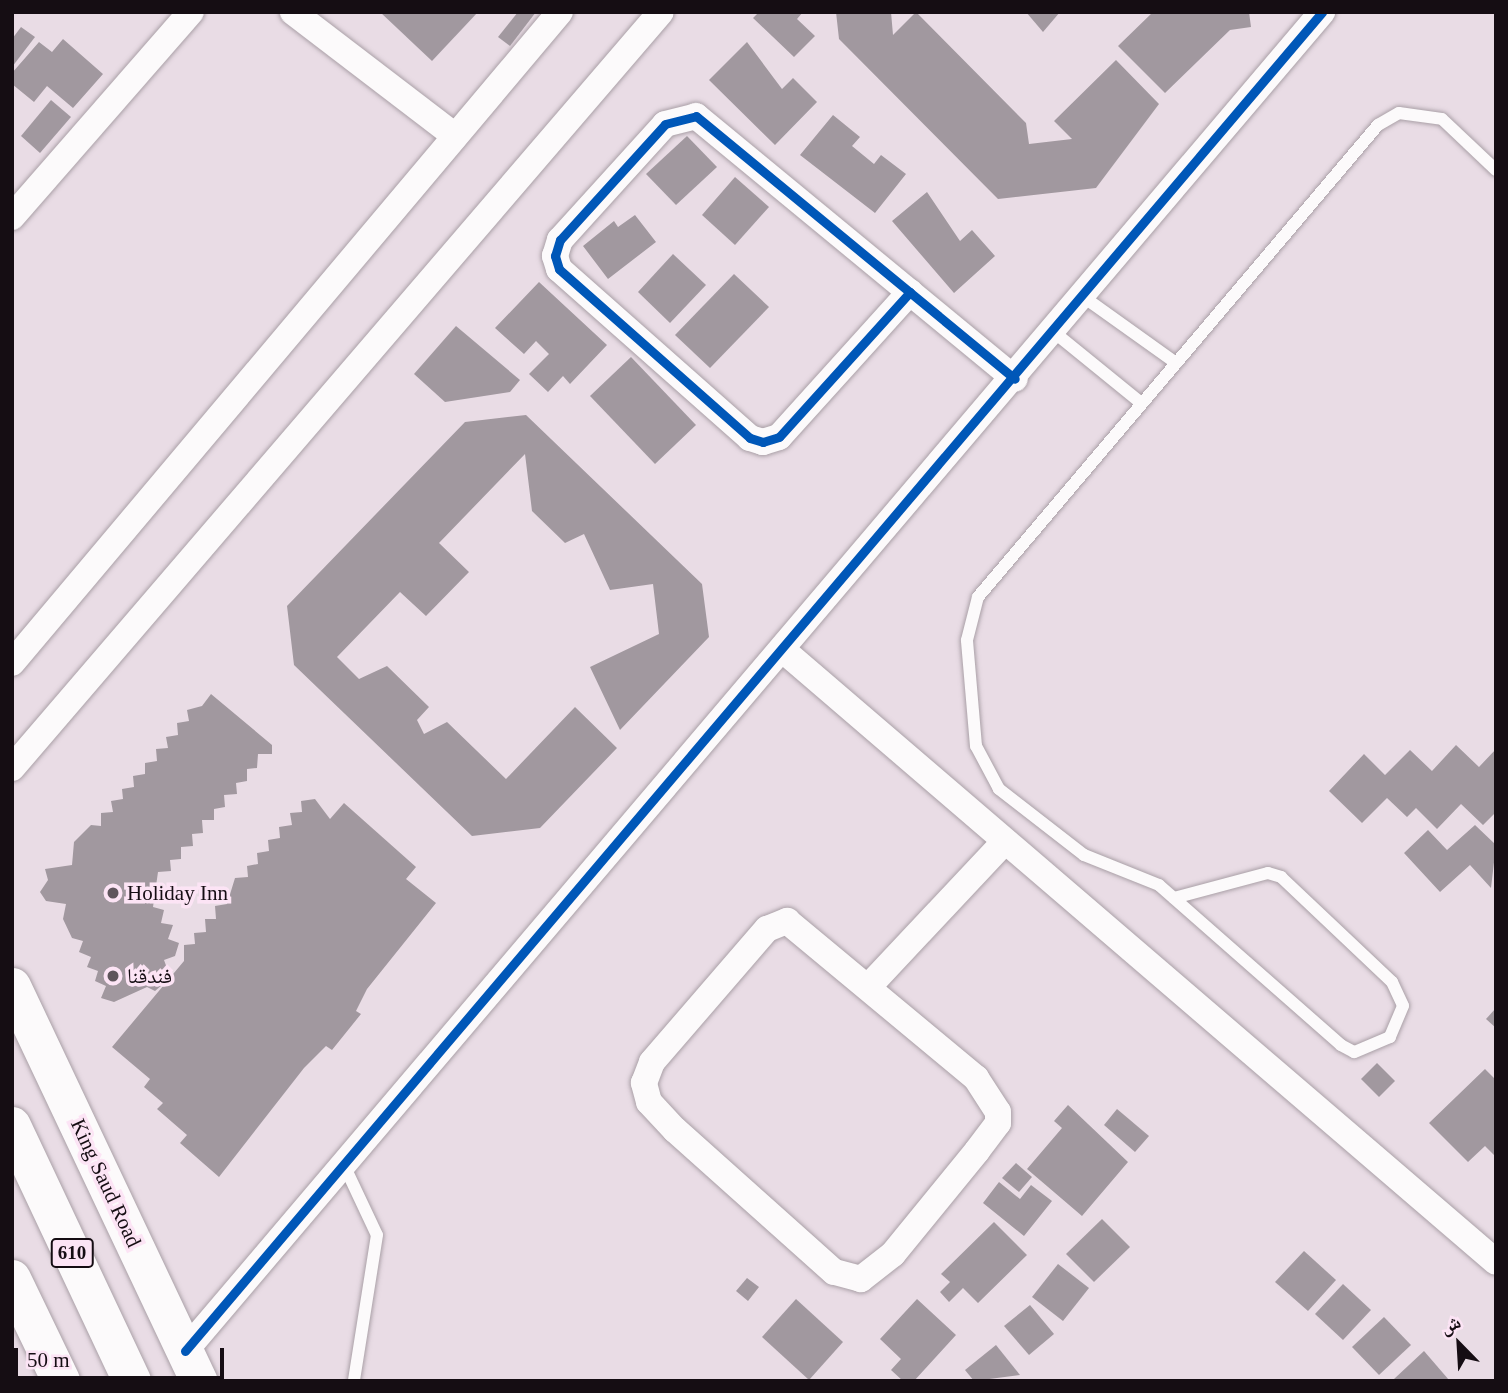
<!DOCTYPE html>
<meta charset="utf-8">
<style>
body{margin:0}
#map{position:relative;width:1508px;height:1393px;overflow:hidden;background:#e9dce5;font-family:"Times New Roman","Noto Naskh Arabic",serif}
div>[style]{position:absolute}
.building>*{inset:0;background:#a1989f}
.roads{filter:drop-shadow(0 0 2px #aaa0a7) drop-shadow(0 0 2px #aaa0a7)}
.lane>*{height:12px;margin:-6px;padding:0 6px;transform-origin:6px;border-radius:6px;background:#fcfafb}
.street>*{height:26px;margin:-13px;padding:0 13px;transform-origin:13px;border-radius:13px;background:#fcfafb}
.secondary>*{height:37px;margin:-18.5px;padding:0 18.5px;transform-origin:18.5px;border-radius:18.5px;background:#fcfafb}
.primary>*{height:38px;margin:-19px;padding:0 19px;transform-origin:19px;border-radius:19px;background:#fcfafb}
.cycleway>*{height:9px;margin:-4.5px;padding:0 4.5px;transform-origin:4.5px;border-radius:4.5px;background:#0057b8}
.dots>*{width:19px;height:19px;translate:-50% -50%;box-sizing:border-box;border:4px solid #fce4f5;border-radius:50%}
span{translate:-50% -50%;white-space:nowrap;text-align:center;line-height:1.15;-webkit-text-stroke:7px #fce4f5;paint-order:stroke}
.shield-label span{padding:2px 5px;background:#fce4f5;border:2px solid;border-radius:5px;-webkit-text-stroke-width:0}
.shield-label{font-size:19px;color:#150d13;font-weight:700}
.poi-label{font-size:21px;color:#150d13}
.left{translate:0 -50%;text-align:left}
.street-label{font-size:21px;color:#150d13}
.frame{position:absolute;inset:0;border:14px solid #150d13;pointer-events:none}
.north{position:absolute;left:1424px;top:1309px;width:70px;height:70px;-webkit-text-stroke:5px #fce4f5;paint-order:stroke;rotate:336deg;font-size:19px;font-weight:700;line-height:28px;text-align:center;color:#150d13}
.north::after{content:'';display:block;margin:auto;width:24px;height:32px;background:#150d13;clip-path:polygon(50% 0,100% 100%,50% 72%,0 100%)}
.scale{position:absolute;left:14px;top:1348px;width:210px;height:32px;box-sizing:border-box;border:4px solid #150d13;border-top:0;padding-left:9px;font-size:21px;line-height:24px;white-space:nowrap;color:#150d13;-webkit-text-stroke:5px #fce4f5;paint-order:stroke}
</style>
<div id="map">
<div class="building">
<div style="clip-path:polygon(380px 12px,478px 12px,432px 61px)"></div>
<div style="clip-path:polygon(518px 12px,536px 12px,510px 46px,498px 37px)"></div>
<div style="clip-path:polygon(759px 12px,803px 12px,797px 19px,815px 36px,794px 57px,753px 18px)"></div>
<div style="clip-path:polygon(836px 12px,891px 12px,893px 35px,916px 12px,1026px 123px,1029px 144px,1072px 139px,1054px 121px,1116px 60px,1159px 104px,1096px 188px,998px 199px,839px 39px)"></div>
<div style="clip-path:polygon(1026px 12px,1060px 12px,1043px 32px)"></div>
<div style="clip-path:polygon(1153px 12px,1249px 12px,1251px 27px,1230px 30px,1165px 93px,1118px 46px)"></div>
<div style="clip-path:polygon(21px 27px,35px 37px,12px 67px,12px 39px)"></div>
<div style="clip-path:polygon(63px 39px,103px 74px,73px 108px,47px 86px,34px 102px,12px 84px,12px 73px,39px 42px,52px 52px)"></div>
<div style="clip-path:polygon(747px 42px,782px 89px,793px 78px,817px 102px,775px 145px,709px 80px)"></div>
<div style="clip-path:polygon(51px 100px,71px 117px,40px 153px,21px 136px)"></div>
<div style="clip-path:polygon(833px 115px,860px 137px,852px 146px,874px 164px,881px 155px,906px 174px,875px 213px,800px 155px)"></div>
<div style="clip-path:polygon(687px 136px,717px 167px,676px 205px,646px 174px)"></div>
<div style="clip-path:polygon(735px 177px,769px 207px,735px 245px,702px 215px)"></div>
<div style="clip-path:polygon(927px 192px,960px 241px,972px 230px,995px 256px,954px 293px,892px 221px)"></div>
<div style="clip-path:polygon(635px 215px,656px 242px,608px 279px,583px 246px,614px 221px,618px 227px)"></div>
<div style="clip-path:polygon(673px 254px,706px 285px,670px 323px,638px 292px)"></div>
<div style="clip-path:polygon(734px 274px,769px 307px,710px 368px,675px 335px)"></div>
<div style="clip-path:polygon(539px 282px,607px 345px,570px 384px,563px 376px,548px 392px,529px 374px,549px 354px,536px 341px,524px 354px,495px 328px)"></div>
<div style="clip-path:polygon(456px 326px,520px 380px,510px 392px,445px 402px,414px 374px)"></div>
<div style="clip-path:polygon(631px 357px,696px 425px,655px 464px,590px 396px)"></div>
<div style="clip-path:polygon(526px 415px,702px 584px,709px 637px,620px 730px,590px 667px,659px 634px,653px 584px,610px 590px,584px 534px,565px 543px,532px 511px,525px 454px,439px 543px,469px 572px,426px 616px,400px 592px,337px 657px,359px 679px,387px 666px,429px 707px,417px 720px,424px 734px,447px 722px,506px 779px,575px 707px,617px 748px,540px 828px,472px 836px,294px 665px,287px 606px,465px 422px)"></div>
<div style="clip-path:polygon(211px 694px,272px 745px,272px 754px,258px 754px,257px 768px,247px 769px,247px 781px,236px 783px,237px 794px,224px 795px,225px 807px,214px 809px,214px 820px,202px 820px,203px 833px,192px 834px,193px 846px,181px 847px,181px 859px,170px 860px,171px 871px,158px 872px,153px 907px,164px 910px,161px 923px,173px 925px,168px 939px,179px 943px,175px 956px,164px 960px,168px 971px,156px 976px,162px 985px,155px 991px,147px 987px,114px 1002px,101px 998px,106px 986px,95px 981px,98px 971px,87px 967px,91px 957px,79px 952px,83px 941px,72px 938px,63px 919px,66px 904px,46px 901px,40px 892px,48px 880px,45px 869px,72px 865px,74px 842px,91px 825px,101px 826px,101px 813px,113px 812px,111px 801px,123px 799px,122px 789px,134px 787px,133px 776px,145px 774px,145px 763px,157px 761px,156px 749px,168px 748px,166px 737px,178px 735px,177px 723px,189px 721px,187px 710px,202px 706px)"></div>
<div style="clip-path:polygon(1456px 745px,1479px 767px,1496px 749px,1496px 812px,1483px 825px,1461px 804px,1437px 829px,1416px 808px,1407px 817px,1387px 798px,1362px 823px,1329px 791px,1364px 754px,1385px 775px,1410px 750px,1432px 771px)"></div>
<div style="clip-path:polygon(315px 799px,330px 819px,344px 803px,416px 867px,406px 879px,436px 903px,367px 989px,356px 1011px,361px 1014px,332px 1050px,326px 1046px,304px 1068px,219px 1177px,180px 1143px,187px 1135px,157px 1109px,163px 1103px,144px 1087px,150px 1079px,112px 1047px,184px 961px,184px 945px,195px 944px,194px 933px,206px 932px,205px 919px,216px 919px,215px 906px,227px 904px,235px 878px,248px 877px,247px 866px,258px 864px,257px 853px,269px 851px,268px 840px,280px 838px,279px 827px,292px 825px,290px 813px,302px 812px,301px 801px)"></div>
<div style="clip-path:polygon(1475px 825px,1496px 845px,1491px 888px,1470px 865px,1440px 892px,1404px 853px,1428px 830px,1447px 850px)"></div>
<div style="clip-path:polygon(1496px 1008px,1496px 1028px,1486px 1019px)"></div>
<div style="clip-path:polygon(1377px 1063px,1395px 1081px,1379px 1097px,1361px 1079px)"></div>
<div style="clip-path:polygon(1485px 1069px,1496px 1080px,1496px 1157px,1485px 1146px,1468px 1162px,1429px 1123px)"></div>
<div style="clip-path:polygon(1068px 1105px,1128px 1162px,1082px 1216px,1027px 1169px,1062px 1128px,1054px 1121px)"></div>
<div style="clip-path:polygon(1117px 1109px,1149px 1136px,1135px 1152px,1104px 1125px)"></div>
<div style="clip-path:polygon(1016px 1163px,1032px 1177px,1019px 1192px,1002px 1178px)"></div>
<div style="clip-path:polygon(999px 1182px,1020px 1199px,1031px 1185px,1052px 1201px,1024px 1236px,983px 1203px)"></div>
<div style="clip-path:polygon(1102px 1219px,1130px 1247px,1094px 1282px,1066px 1254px)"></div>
<div style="clip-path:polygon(994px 1222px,1027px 1255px,978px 1303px,963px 1288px,949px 1302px,940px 1292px,950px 1282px,941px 1274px)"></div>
<div style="clip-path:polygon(1304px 1251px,1336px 1280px,1308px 1311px,1275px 1282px)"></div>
<div style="clip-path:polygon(1058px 1264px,1089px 1288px,1063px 1321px,1032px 1297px)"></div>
<div style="clip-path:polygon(747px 1278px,759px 1287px,748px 1301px,736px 1291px)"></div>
<div style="clip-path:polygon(1343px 1284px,1371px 1310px,1343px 1340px,1315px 1314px)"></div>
<div style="clip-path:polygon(796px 1299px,843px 1342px,809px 1380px,762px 1337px)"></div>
<div style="clip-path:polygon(917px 1299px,956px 1335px,914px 1381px,903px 1381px,891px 1370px,901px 1359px,880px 1339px)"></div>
<div style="clip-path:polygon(1030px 1305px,1054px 1334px,1029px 1355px,1004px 1326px)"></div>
<div style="clip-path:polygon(1384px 1317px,1411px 1345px,1379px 1375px,1352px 1347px)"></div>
<div style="clip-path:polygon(996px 1345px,1020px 1375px,974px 1381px,965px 1370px)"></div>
<div style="clip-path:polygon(1424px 1351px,1449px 1380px,1395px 1381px,1394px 1379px)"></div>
</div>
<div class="roads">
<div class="lane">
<div style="left:1085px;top:298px;width:112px;rotate:35.5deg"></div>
<div style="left:1055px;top:333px;width:111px;rotate:39.1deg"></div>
<div style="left:1174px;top:898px;width:97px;rotate:-14.9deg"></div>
<div style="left:1268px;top:873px;width:14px;rotate:17deg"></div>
<div style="left:1281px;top:877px;width:153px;rotate:43.4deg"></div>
<div style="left:1392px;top:982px;width:26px;rotate:65deg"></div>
<div style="left:1403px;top:1006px;width:34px;rotate:113deg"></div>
<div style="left:1390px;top:1037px;width:39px;rotate:157deg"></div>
<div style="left:1354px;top:1052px;width:15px;rotate:-152deg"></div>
<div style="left:1341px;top:1045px;width:242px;rotate:-138.7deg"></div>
<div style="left:1159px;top:885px;width:81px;rotate:-158.2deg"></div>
<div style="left:1084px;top:855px;width:108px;rotate:-142.2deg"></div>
<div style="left:999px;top:789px;width:49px;rotate:-118.1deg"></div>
<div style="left:976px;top:746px;width:106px;rotate:-94.9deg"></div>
<div style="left:967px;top:640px;width:44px;rotate:-75.7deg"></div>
<div style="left:978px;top:597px;width:619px;rotate:-49.72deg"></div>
<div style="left:1378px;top:125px;width:24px;rotate:-30deg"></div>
<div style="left:1399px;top:113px;width:43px;rotate:7.9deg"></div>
<div style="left:1442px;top:119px;width:74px;rotate:43.4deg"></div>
<div style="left:344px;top:1165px;width:77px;rotate:64.8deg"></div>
<div style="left:377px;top:1235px;width:148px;rotate:99deg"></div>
</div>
<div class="street">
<div style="left:293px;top:12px;width:204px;rotate:37.4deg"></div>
<div style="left:12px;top:217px;width:272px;rotate:-48.9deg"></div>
<div style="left:910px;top:292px;width:195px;rotate:132.1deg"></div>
<div style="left:779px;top:437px;width:17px;rotate:163deg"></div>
<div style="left:763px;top:442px;width:14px;rotate:-163deg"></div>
<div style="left:750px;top:438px;width:255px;rotate:-138.5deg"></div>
<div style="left:559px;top:269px;width:14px;rotate:-107deg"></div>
<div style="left:555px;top:256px;width:17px;rotate:-73deg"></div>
<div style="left:560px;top:240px;width:156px;rotate:-47.8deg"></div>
<div style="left:665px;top:124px;width:32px;rotate:-14deg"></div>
<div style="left:696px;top:116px;width:413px;rotate:39.5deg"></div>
<div style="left:784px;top:651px;width:938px;rotate:40.63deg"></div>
<div style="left:12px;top:663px;width:851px;rotate:-49.91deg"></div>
<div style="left:12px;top:768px;width:996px;rotate:-49.36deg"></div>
<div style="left:787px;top:921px;width:246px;rotate:39.7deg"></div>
<div style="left:976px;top:1078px;width:40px;rotate:57.1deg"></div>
<div style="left:998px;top:1112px;width:11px;rotate:90deg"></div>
<div style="left:998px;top:1123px;width:35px;rotate:127deg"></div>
<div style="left:977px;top:1151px;width:133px;rotate:129.2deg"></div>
<div style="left:893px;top:1254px;width:41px;rotate:142deg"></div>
<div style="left:861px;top:1279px;width:28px;rotate:-165deg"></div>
<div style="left:834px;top:1272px;width:213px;rotate:-138.2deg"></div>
<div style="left:675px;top:1130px;width:38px;rotate:-133deg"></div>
<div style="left:649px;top:1102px;width:20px;rotate:-105deg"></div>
<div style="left:644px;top:1083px;width:22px;rotate:-69deg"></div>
<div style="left:652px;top:1062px;width:176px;rotate:-49.2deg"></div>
<div style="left:767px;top:929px;width:22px;rotate:-22deg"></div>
<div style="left:870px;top:985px;width:197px;rotate:-46.8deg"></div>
<div style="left:185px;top:1351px;width:1757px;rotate:-49.66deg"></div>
</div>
<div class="secondary">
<div style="left:12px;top:986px;width:437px;rotate:64.7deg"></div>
</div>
<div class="primary">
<div style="left:12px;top:1126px;width:282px;rotate:64.8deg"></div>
<div style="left:12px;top:1279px;width:113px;rotate:64.3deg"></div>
</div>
</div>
<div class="cycleway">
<div style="left:910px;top:292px;width:195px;rotate:132.1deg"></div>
<div style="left:779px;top:437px;width:17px;rotate:163deg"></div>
<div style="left:763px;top:442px;width:14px;rotate:-163deg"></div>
<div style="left:750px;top:438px;width:255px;rotate:-138.5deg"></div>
<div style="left:559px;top:269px;width:14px;rotate:-107deg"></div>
<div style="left:555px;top:256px;width:17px;rotate:-73deg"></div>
<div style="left:560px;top:240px;width:156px;rotate:-47.8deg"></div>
<div style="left:665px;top:124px;width:32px;rotate:-14deg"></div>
<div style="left:696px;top:116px;width:413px;rotate:39.5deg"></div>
<div style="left:185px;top:1351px;width:1757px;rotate:-49.66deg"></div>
</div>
<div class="dots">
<div style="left:113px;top:893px;background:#5f555c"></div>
<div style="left:113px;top:976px;background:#5f555c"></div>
</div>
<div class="shield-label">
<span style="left:72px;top:1253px">610</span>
</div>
<div class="poi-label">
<span class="left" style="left:127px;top:893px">Holiday Inn</span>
<span class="left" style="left:127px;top:976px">فندقنا</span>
</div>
<div class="street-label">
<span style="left:106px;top:1183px;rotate:65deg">King Saud Road</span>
</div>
<div class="frame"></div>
<div class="north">ش</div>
<div class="scale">50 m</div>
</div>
